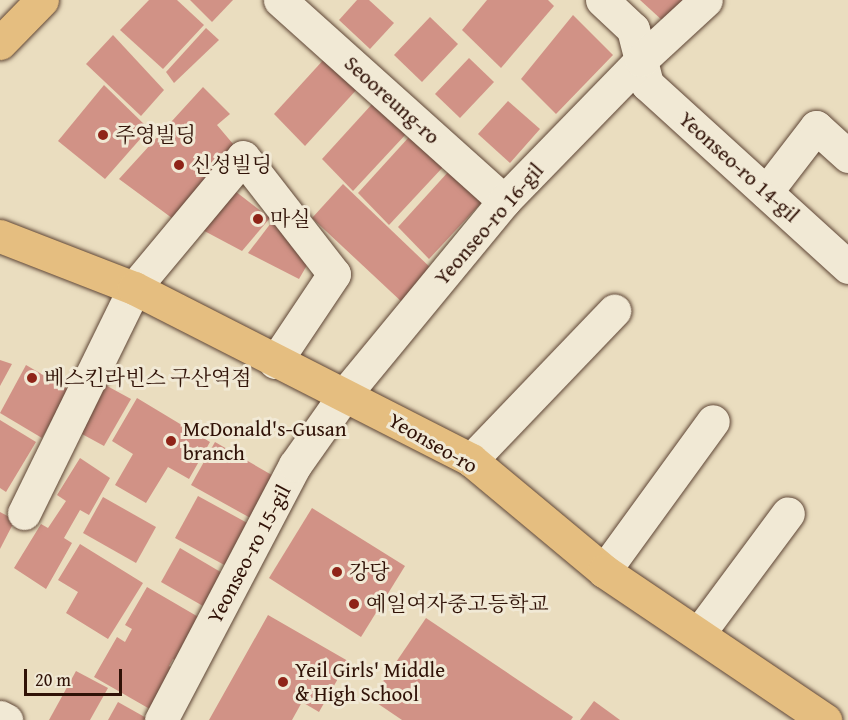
<!DOCTYPE html>
<meta charset="utf-8">
<style>
body{margin:0}
#map{position:relative;width:848px;height:720px;overflow:hidden;background:#eaddbf;font-family:"Gentium Book Plus","Noto Serif KR",serif}
div>[style]{position:absolute}
.building>*{inset:0;background:#d19286}
.roads{filter:drop-shadow(0 0 2px #5e4535) drop-shadow(0 0 2px #5e4535)}
.minor>*{height:33px;margin:-16.5px;padding:0 16.5px;transform-origin:16.5px;border-radius:16.5px;background:#f1e9d5}
.major>*{height:33px;margin:-16.5px;padding:0 16.5px;transform-origin:16.5px;border-radius:16.5px;background:#e5be80}
.dots>*{width:16px;height:16px;translate:-50% -50%;box-sizing:border-box;border:3px solid #f1e9d5;border-radius:50%}
span{translate:-50% -50%;white-space:nowrap;text-align:center;line-height:1.15;-webkit-text-stroke:6px #f1e9d5;paint-order:stroke}
.street-label{font-size:21px;color:#301207}
.poi-label{font-size:21px;color:#301207}
.left{translate:0 -50%;text-align:left}
.scale{position:absolute;left:24px;top:669px;width:98px;height:27px;box-sizing:border-box;border:3px solid #301207;border-top:0;padding-left:8px;font-size:18px;line-height:21px;white-space:nowrap;color:#301207;-webkit-text-stroke:4px #f1e9d5;paint-order:stroke}
</style>
<div id="map">
<div class="building">
<div style="clip-path:polygon(149px 0,177px 0,204px 25px,163px 69px,120px 30px)"></div>
<div style="clip-path:polygon(190px 0,233px 0,212px 22px)"></div>
<div style="clip-path:polygon(357px 0,369px 0,394px 23px,370px 49px,339px 20px)"></div>
<div style="clip-path:polygon(487px 0,548px 0,554px 6px,501px 68px,462px 30px)"></div>
<div style="clip-path:polygon(640px 0,683px 0,663px 21px)"></div>
<div style="clip-path:polygon(573px 15px,613px 55px,556px 114px,521px 79px)"></div>
<div style="clip-path:polygon(430px 17px,458px 44px,422px 82px,394px 55px)"></div>
<div style="clip-path:polygon(206px 28px,219px 40px,174px 83px,166px 72px)"></div>
<div style="clip-path:polygon(113px 35px,164px 90px,141px 116px,86px 64px)"></div>
<div style="clip-path:polygon(326px 57px,359px 87px,305px 146px,274px 114px)"></div>
<div style="clip-path:polygon(469px 58px,494px 82px,460px 118px,435px 94px)"></div>
<div style="clip-path:polygon(104px 85px,149px 129px,105px 179px,58px 141px)"></div>
<div style="clip-path:polygon(203px 87px,230px 114px,217px 125px,239px 151px,176px 221px,119px 179px)"></div>
<div style="clip-path:polygon(508px 101px,540px 129px,510px 163px,478px 134px)"></div>
<div style="clip-path:polygon(373px 103px,407px 133px,353px 191px,322px 159px)"></div>
<div style="clip-path:polygon(409px 137px,443px 167px,389px 225px,358px 193px)"></div>
<div style="clip-path:polygon(449px 171px,483px 201px,429px 259px,398px 227px)"></div>
<div style="clip-path:polygon(343px 184px,435px 272px,404px 304px,312px 218px)"></div>
<div style="clip-path:polygon(231px 188px,270px 218px,242px 251px,195px 226px)"></div>
<div style="clip-path:polygon(274px 219px,314px 253px,299px 279px,248px 253px)"></div>
<div style="clip-path:polygon(0 360px,12px 364px,0 386px)"></div>
<div style="clip-path:polygon(26px 365px,69px 390px,42px 438px,0 413px)"></div>
<div style="clip-path:polygon(98px 381px,131px 399px,104px 446px,71px 428px)"></div>
<div style="clip-path:polygon(137px 398px,210px 442px,189px 479px,168px 467px,146px 503px,115px 485px,133px 454px,112px 441px)"></div>
<div style="clip-path:polygon(0 420px,36px 442px,6px 492px,0 488px)"></div>
<div style="clip-path:polygon(215px 442px,277px 478px,254px 520px,191px 485px)"></div>
<div style="clip-path:polygon(80px 458px,110px 478px,89px 515px,80px 510px,64px 538px,72px 543px,46px 589px,14px 568px,41px 524px,48px 528px,66px 501px,57px 495px)"></div>
<div style="clip-path:polygon(198px 496px,251px 525px,228px 567px,175px 538px)"></div>
<div style="clip-path:polygon(103px 497px,156px 527px,136px 563px,83px 533px)"></div>
<div style="clip-path:polygon(312px 508px,405px 566px,361px 637px,269px 578px)"></div>
<div style="clip-path:polygon(0 512px,15px 520px,0 549px)"></div>
<div style="clip-path:polygon(80px 544px,143px 583px,108px 639px,66px 613px,78px 592px,58px 580px)"></div>
<div style="clip-path:polygon(180px 548px,229px 577px,210px 610px,161px 582px)"></div>
<div style="clip-path:polygon(147px 587px,207px 622px,183px 664px,173px 659px,169px 666px,178px 671px,155px 712px,94px 677px,117px 637px,125px 642px,132px 629px,125px 625px)"></div>
<div style="clip-path:polygon(268px 615px,348px 661px,319px 712px,302px 702px,292px 720px,209px 720px)"></div>
<div style="clip-path:polygon(426px 618px,573px 717px,571px 720px,402px 720px,371px 699px)"></div>
<div style="clip-path:polygon(76px 671px,108px 688px,90px 720px,49px 720px)"></div>
<div style="clip-path:polygon(594px 701px,620px 720px,580px 720px)"></div>
<div style="clip-path:polygon(118px 702px,150px 720px,108px 720px)"></div>
</div>
<div class="roads">
<div class="minor">
<div style="left:280px;top:0;width:301px;rotate:41.9deg"></div>
<div style="left:602px;top:0;width:42px;rotate:43.1deg"></div>
<div style="left:633px;top:29px;width:57px;rotate:75.7deg"></div>
<div style="left:647px;top:84px;width:272px;rotate:42.3deg"></div>
<div style="left:766px;top:192px;width:82px;rotate:-52.4deg"></div>
<div style="left:816px;top:127px;width:43px;rotate:42.2deg"></div>
<div style="left:471px;top:460px;width:207px;rotate:-46.2deg"></div>
<div style="left:24px;top:513px;width:250px;rotate:-63.9deg"></div>
<div style="left:134px;top:288px;width:170px;rotate:-50.2deg"></div>
<div style="left:243px;top:157px;width:148px;rotate:52.1deg"></div>
<div style="left:334px;top:274px;width:106px;rotate:123.8deg"></div>
<div style="left:604px;top:571px;width:185px;rotate:-54deg"></div>
<div style="left:699px;top:633px;width:149px;rotate:-53.4deg"></div>
<div style="left:0;top:717px;width:7px;rotate:27deg"></div>
<div style="left:161px;top:720px;width:288px;rotate:-62.3deg"></div>
<div style="left:295px;top:465px;width:87px;rotate:-54.8deg"></div>
<div style="left:345px;top:394px;width:250px;rotate:-50.5deg"></div>
<div style="left:504px;top:201px;width:197px;rotate:-45.8deg"></div>
<div style="left:641px;top:60px;width:88px;rotate:-42.7deg"></div>
</div>
<div class="major">
<div style="left:0;top:43px;width:60px;rotate:-45.7deg"></div>
<div style="left:0;top:236px;width:144px;rotate:21.2deg"></div>
<div style="left:134px;top:288px;width:378px;rotate:27deg"></div>
<div style="left:471px;top:460px;width:173px;rotate:39.8deg"></div>
<div style="left:604px;top:571px;width:267px;rotate:34deg"></div>
</div>
</div>
<div class="dots">
<div style="left:103px;top:135px;background:#8f2418"></div>
<div style="left:179px;top:165px;background:#8f2418"></div>
<div style="left:258px;top:219px;background:#8f2418"></div>
<div style="left:32px;top:378px;background:#8f2418"></div>
<div style="left:171px;top:441px;background:#8f2418"></div>
<div style="left:337px;top:572px;background:#8f2418"></div>
<div style="left:354px;top:604px;background:#8f2418"></div>
<div style="left:283px;top:682px;background:#8f2418"></div>
</div>
<div class="street-label">
<span style="left:392px;top:100px;rotate:42deg">Seooreung-ro</span>
<span style="left:739px;top:167px;rotate:42deg">Yeonseo-ro 14-gil</span>
<span style="left:489px;top:224px;rotate:-49deg">Yeonseo-ro 16-gil</span>
<span style="left:433px;top:443px;rotate:30deg">Yeonseo-ro</span>
<span style="left:249px;top:554px;rotate:-62deg">Yeonseo-ro 15-gil</span>
</div>
<div class="poi-label">
<span class="left" style="left:115px;top:135px">주영빌딩</span>
<span class="left" style="left:191px;top:165px">신성빌딩</span>
<span class="left" style="left:270px;top:219px">마실</span>
<span class="left" style="left:44px;top:378px">베스킨라빈스 구산역점</span>
<span class="left" style="left:183px;top:441px">McDonald's-Gusan<br>branch</span>
<span class="left" style="left:349px;top:572px">강당</span>
<span class="left" style="left:366px;top:604px">예일여자중고등학교</span>
<span class="left" style="left:295px;top:682px">Yeil Girls' Middle<br>&amp; High School</span>
</div>
<div class="scale">20 m</div>
</div>
